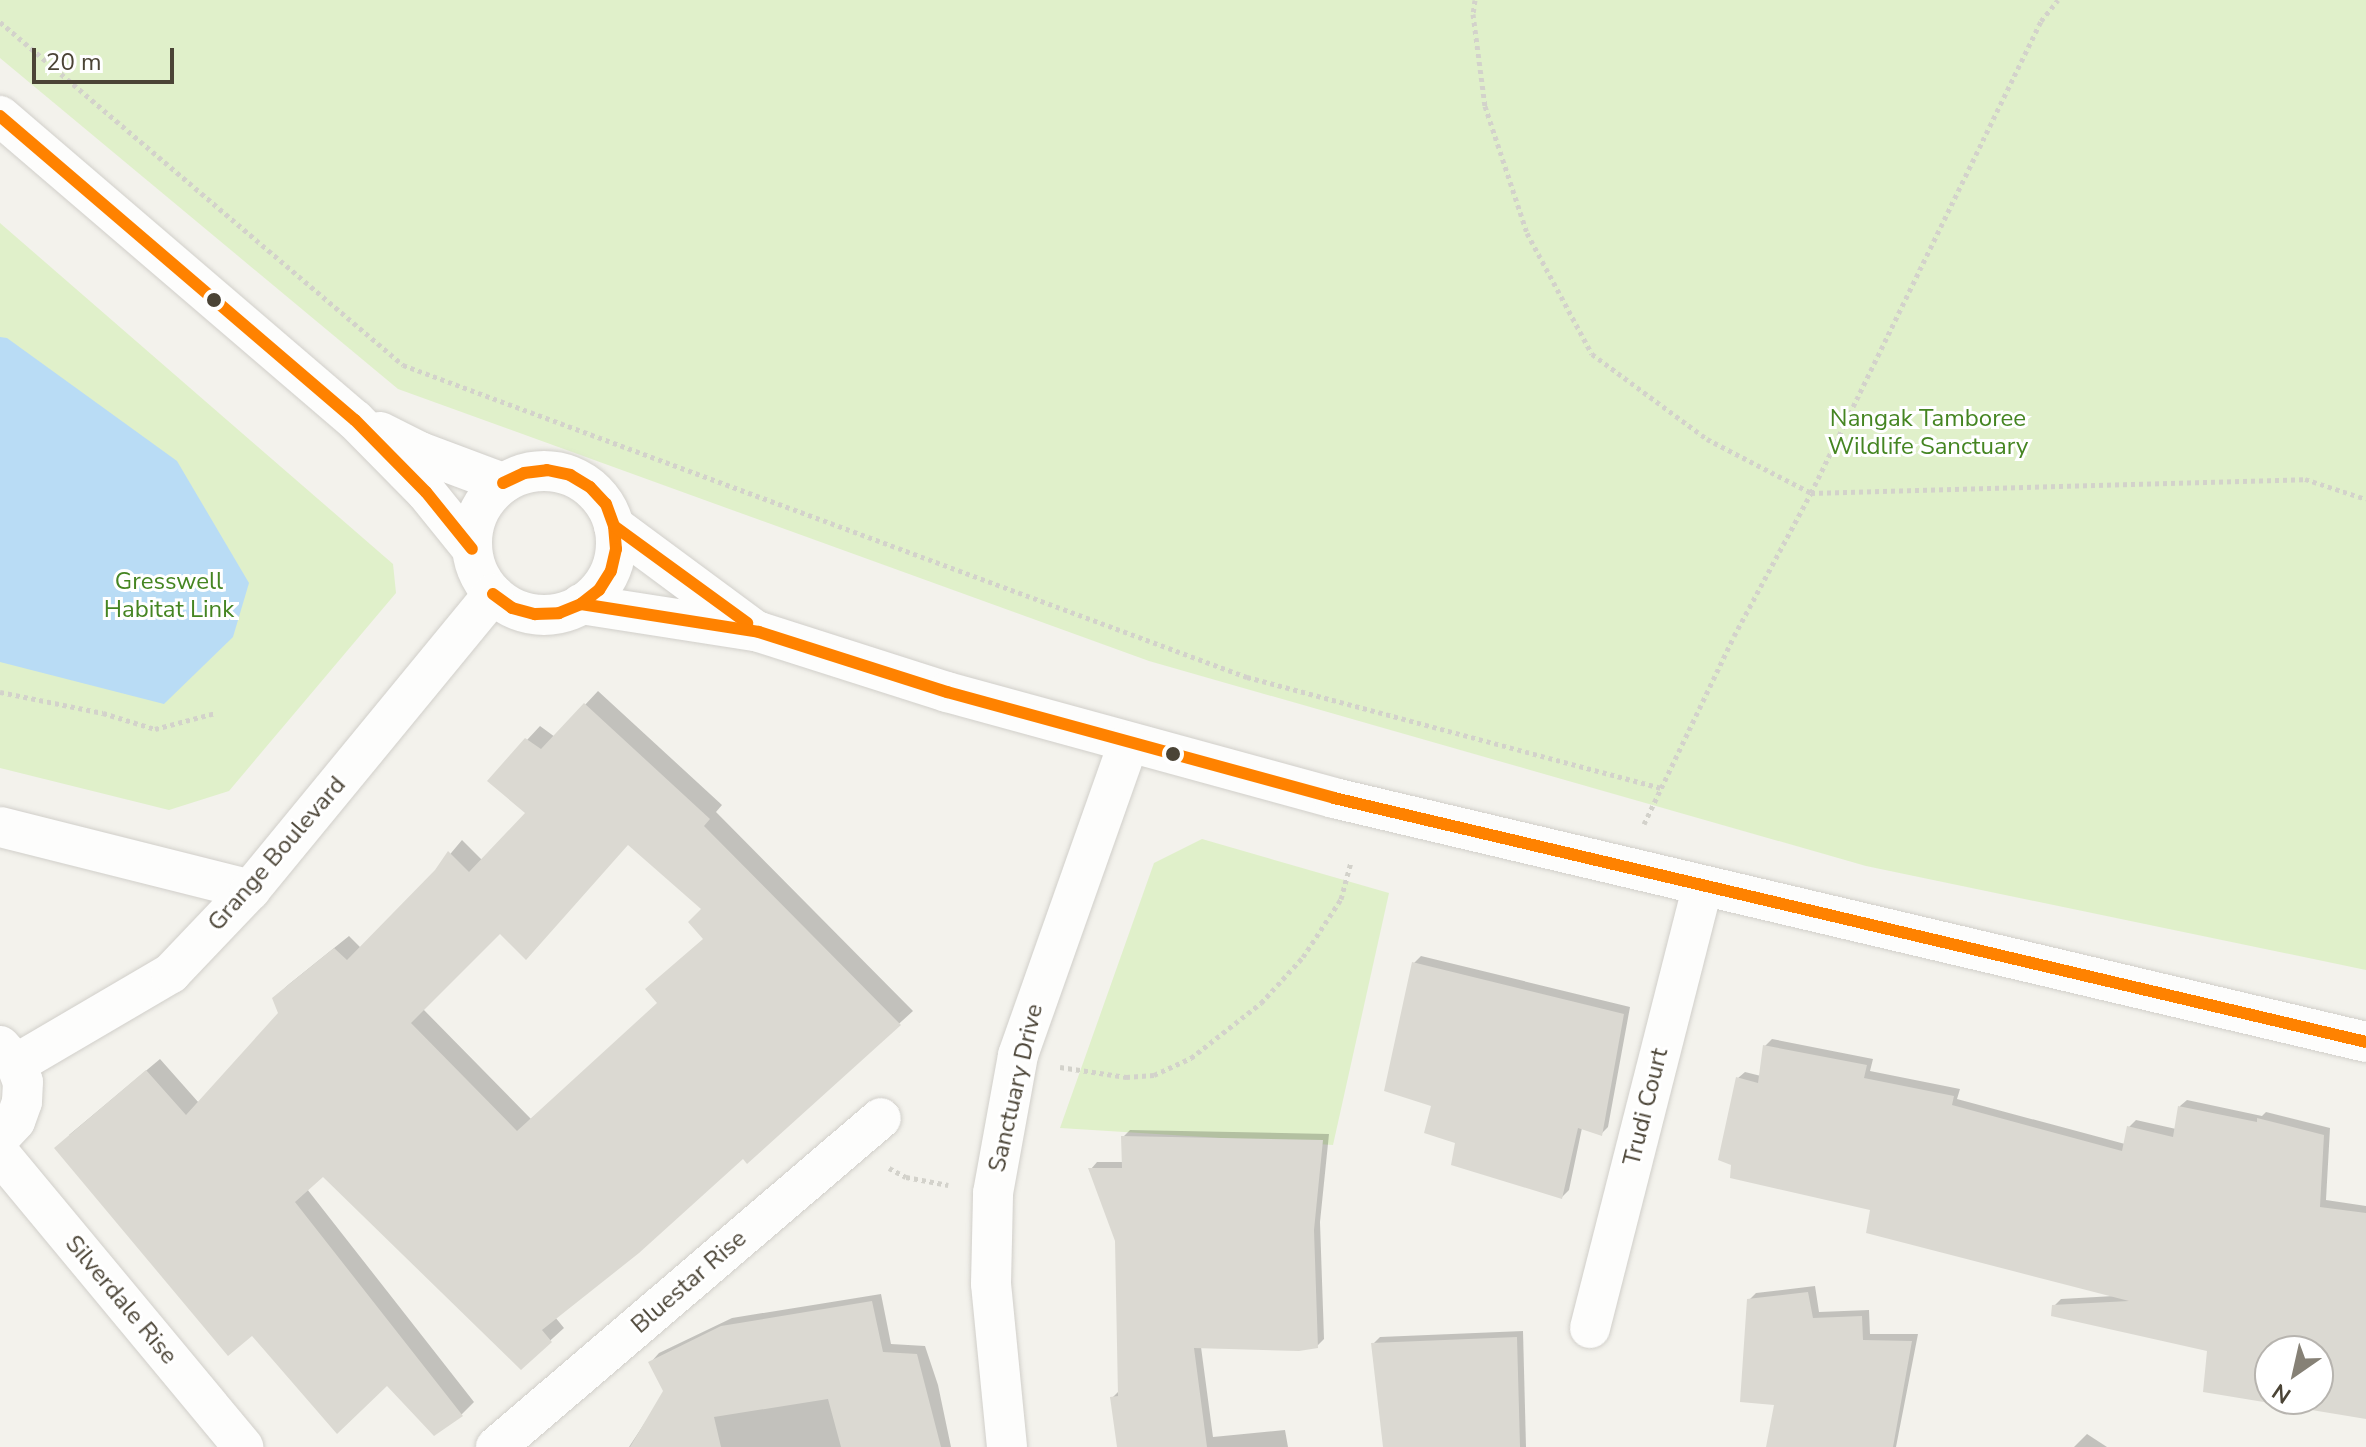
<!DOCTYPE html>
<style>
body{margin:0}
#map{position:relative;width:2366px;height:1447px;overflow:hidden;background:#f3f2ec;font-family:"Nunito Sans",sans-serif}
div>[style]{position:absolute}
.green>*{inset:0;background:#e0f0ca}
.water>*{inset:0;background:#b9dcf5}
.shadow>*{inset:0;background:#0003}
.building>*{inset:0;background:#dbd9d2}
.path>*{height:5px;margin-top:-2.5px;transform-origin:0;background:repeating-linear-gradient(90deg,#d3d2cb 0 4px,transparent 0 8px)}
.roads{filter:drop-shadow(0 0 2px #d1cfca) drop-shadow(0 0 2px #d1cfca)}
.minor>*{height:40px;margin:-20px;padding:0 20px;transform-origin:20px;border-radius:20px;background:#fdfdfc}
.minor>.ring{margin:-20px;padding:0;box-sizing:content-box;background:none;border:40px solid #fdfdfc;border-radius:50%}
.bus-1>*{height:12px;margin:-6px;padding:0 6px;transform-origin:6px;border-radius:6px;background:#ff8200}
.dots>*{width:22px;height:22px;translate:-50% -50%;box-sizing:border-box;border:4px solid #fff;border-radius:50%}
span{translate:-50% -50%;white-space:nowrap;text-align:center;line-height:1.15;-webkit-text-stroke:6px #fff;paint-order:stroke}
.park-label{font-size:24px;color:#458522}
.street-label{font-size:24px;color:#4b4436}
.north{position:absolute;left:2254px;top:1335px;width:80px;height:80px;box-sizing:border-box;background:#fff;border:2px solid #b7b4af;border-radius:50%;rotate:214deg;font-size:22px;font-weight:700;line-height:32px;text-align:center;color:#4b4436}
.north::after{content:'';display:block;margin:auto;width:28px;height:36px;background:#868176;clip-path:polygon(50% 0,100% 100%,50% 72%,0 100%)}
.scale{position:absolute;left:32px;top:48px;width:142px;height:36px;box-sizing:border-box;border:4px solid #4b4436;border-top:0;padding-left:10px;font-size:24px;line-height:28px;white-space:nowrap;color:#4b4436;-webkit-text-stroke:6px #fff;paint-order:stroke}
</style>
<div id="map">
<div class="green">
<div style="clip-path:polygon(0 0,2366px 0,2366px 970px,1866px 866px,1149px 661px,398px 389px,0 58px)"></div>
<div style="clip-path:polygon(0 223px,393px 564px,396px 593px,229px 791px,169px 810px,0 768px)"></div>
<div style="clip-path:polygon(1202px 839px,1389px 893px,1333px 1145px,1060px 1128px,1154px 863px)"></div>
</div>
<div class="water">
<div style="clip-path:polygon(0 337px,7px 338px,177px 461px,249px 583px,233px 637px,164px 704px,0 662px)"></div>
</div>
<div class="shadow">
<div style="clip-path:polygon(evenodd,598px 691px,722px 805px,716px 812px,913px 1011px,747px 1162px,743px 1156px,555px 1317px,564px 1328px,521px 1367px,323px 1174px,307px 1189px,474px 1402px,461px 1415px,387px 1383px,252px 1334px,69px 1135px,160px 1059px,199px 1103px,280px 1014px,274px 998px,288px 985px,349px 936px,361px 948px,436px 871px,462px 840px,483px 861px,528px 813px,527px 740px,540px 726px,555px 737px,598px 691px,628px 843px,704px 909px,705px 938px,659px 1003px,531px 1119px,423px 1009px,500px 931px,628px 843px)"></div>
<div style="clip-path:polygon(1421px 956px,1630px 1007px,1608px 1127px,1601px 1134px,1582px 1128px,1569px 1190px,1562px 1197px,1457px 1142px,1434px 1105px,1414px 963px)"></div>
<div style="clip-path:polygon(evenodd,1772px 1039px,1873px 1059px,1870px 1071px,1960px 1089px,1957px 1099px,2125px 1144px,2129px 1127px,2136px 1120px,2176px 1129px,2180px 1106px,2187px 1100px,2262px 1116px,2266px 1112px,2330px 1128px,2326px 1200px,2366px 1206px,2366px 1417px,2205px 1390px,2209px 1350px,2054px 1306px,2061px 1299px,2114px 1296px,1872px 1209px,1738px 1078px,1745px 1072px,1761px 1076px,1765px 1046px,1772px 1039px,2270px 1351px,2318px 1351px,2318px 1399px,2270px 1399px,2270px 1351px)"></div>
<div style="clip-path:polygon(1130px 1130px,1329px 1134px,1320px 1222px,1324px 1339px,1317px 1346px,1201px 1347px,1213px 1437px,1285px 1430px,1288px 1447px,1119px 1447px,1112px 1398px,1120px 1390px,1117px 1241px,1091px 1169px,1097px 1162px,1124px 1162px,1123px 1137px)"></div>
<div style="clip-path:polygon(1815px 1286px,1819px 1312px,1869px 1310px,1870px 1334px,1918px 1334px,1896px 1447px,1768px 1447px,1776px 1403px,1749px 1300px,1756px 1293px)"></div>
<div style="clip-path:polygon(881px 1294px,891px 1344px,925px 1346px,938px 1385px,951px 1447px,629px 1447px,665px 1392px,651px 1362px,659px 1353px,732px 1318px)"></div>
<div style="clip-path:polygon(1523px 1331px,1526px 1447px,1385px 1447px,1373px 1344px,1380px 1337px)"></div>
<div style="clip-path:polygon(2087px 1434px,2107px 1447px,2074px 1447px)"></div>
</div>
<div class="building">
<div style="clip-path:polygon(evenodd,584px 703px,710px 819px,704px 826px,901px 1025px,747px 1164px,743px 1159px,639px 1253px,542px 1330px,552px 1342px,521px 1370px,323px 1177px,295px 1202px,463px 1416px,434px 1436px,387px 1386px,337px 1434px,252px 1336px,228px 1356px,54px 1148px,146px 1070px,186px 1115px,278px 1013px,272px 998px,334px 948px,347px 960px,435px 870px,448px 851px,469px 872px,525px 813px,487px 781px,525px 738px,541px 749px,584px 703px,628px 845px,701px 909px,688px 922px,703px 939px,645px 989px,657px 1003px,517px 1131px,411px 1023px,500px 934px,526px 960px,628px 845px)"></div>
<div style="clip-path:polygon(1412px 962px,1624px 1014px,1602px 1136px,1578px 1128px,1562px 1199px,1451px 1165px,1455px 1143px,1424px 1133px,1431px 1106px,1384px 1091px)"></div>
<div style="clip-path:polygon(evenodd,1763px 1045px,1867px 1065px,1864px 1078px,1954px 1096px,1952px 1105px,2122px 1151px,2127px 1126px,2173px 1137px,2178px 1106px,2257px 1122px,2257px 1118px,2324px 1135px,2320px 1207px,2366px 1213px,2366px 1419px,2203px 1392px,2207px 1351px,2051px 1316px,2052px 1305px,2129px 1301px,1866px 1233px,1870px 1210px,1730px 1178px,1731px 1165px,1718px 1160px,1736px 1077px,1758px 1083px,1763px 1045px,2270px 1351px,2318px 1351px,2318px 1399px,2270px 1399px,2270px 1351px)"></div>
<div style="clip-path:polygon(1121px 1136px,1323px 1140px,1314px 1230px,1318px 1348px,1299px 1351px,1194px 1348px,1207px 1447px,1117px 1447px,1110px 1397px,1118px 1396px,1115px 1241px,1088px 1168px,1122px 1168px)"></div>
<div style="clip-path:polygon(1808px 1292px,1813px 1318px,1862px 1316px,1863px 1340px,1912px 1341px,1893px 1447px,1766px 1447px,1774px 1405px,1740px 1402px,1747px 1299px)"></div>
<div style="clip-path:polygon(872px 1301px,883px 1352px,917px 1354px,941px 1447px,841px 1447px,828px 1399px,714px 1417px,721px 1447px,630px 1447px,663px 1391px,648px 1362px,721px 1326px)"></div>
<div style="clip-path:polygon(1517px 1337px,1520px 1447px,1383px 1447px,1371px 1343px)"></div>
</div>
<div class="path">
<div style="left:1475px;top:0;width:14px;rotate:98deg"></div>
<div style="left:1473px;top:14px;width:93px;rotate:82.6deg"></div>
<div style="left:1485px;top:106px;width:134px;rotate:71.7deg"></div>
<div style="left:1527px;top:233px;width:137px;rotate:61.8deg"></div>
<div style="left:1592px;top:354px;width:143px;rotate:36.5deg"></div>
<div style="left:1707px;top:439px;width:117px;rotate:27.4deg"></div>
<div style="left:1811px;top:493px;width:525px;rotate:-64.02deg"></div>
<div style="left:2041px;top:21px;width:27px;rotate:-51deg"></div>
<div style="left:0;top:22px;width:529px;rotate:40.4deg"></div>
<div style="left:403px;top:365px;width:900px;rotate:20.29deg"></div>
<div style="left:1247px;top:677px;width:429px;rotate:15deg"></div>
<div style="left:0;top:692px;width:105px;rotate:11.5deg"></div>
<div style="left:103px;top:713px;width:54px;rotate:17.1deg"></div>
<div style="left:155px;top:729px;width:62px;rotate:-14.9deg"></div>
<div style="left:1644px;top:824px;width:208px;rotate:-64.4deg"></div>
<div style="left:1734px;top:636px;width:162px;rotate:-61.7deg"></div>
<div style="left:1811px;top:493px;width:494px;rotate:-1.6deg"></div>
<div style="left:2305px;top:479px;width:64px;rotate:18.2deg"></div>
<div style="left:1060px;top:1067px;width:67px;rotate:8.6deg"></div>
<div style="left:1126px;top:1077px;width:28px;rotate:-4deg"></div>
<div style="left:1154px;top:1075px;width:41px;rotate:-24.7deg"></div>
<div style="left:1191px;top:1058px;width:89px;rotate:-38.2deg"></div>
<div style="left:1261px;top:1003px;width:62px;rotate:-47.6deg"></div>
<div style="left:1303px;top:957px;width:69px;rotate:-56.8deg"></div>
<div style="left:1341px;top:899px;width:38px;rotate:-75deg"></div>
<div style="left:889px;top:1168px;width:19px;rotate:28deg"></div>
<div style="left:906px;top:1177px;width:43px;rotate:10.8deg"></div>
</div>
<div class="roads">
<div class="minor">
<div style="left:0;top:116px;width:467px;rotate:40.6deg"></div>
<div style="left:355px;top:420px;width:101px;rotate:45.4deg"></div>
<div style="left:426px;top:492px;width:73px;rotate:51.1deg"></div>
<div style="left:380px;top:432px;width:45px;rotate:26.6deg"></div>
<div style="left:420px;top:452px;width:89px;rotate:20.5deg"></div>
<div class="ring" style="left:472px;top:471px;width:104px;height:104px"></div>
<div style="left:614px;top:526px;width:172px;rotate:36.5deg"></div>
<div style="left:581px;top:604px;width:180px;rotate:8.9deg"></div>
<div style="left:759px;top:632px;width:197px;rotate:17.7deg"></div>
<div style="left:947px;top:692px;width:401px;rotate:15.3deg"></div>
<div style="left:1334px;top:798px;width:1060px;rotate:13.3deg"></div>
<div style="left:0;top:827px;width:258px;rotate:14.1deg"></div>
<div style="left:0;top:1046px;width:24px;rotate:48deg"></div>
<div style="left:16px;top:1064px;width:19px;rotate:69deg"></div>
<div style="left:23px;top:1082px;width:20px;rotate:93deg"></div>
<div style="left:22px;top:1102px;width:20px;rotate:110deg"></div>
<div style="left:15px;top:1121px;width:22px;rotate:133deg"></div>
<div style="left:16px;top:1064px;width:180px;rotate:-30.4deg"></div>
<div style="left:171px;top:973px;width:115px;rotate:-46.4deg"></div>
<div style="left:250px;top:890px;width:383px;rotate:-50.6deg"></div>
<div style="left:0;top:1154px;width:381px;rotate:50.3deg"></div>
<div style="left:1590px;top:1328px;width:455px;rotate:-75.7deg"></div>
<div style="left:496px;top:1447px;width:506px;rotate:-40.52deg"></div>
<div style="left:1007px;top:1447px;width:164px;rotate:-95.6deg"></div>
<div style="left:991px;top:1284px;width:91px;rotate:-88.7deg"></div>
<div style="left:993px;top:1193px;width:140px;rotate:-79.7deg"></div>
<div style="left:1018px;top:1055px;width:330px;rotate:-70.5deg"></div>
</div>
</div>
<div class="bus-1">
<div style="left:0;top:116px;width:467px;rotate:40.6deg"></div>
<div style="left:355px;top:420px;width:101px;rotate:45.4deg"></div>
<div style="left:426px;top:492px;width:73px;rotate:51.1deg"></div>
<div style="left:503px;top:483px;width:23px;rotate:-25deg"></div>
<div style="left:524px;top:473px;width:23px;rotate:-7deg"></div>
<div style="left:547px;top:470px;width:24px;rotate:12deg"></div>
<div style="left:570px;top:475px;width:23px;rotate:31deg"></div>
<div style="left:590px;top:487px;width:23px;rotate:47deg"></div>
<div style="left:606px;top:504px;width:23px;rotate:70deg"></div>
<div style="left:614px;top:526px;width:23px;rotate:85deg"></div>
<div style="left:616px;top:549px;width:23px;rotate:103deg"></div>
<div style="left:614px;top:526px;width:165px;rotate:36.1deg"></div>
<div style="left:493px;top:594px;width:24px;rotate:36deg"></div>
<div style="left:512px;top:608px;width:24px;rotate:15deg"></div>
<div style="left:535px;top:614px;width:24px;rotate:-2deg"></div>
<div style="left:559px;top:613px;width:24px;rotate:-22deg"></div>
<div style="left:581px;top:604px;width:23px;rotate:-38deg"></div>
<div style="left:599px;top:590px;width:22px;rotate:-58deg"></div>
<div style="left:581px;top:604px;width:180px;rotate:8.9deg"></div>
<div style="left:759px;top:632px;width:197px;rotate:17.7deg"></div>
<div style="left:947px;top:692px;width:401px;rotate:15.3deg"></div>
<div style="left:1334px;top:798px;width:1060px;rotate:13.3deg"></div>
</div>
<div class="dots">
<div style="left:214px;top:300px;background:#4b4436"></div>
<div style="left:1173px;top:754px;background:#4b4436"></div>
</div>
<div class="park-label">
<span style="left:1928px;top:433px">Nangak Tamboree<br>Wildlife Sanctuary</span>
<span style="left:169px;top:596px">Gresswell<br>Habitat Link</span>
</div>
<div class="street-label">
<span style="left:277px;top:854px;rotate:-49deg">Grange Boulevard</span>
<span style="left:1016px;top:1088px;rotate:-77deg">Sanctuary Drive</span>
<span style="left:1646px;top:1107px;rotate:-76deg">Trudi Court</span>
<span style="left:689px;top:1282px;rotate:-41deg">Bluestar Rise</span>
<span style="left:121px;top:1300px;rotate:50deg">Silverdale Rise</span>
</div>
<div class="north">N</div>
<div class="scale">20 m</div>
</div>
